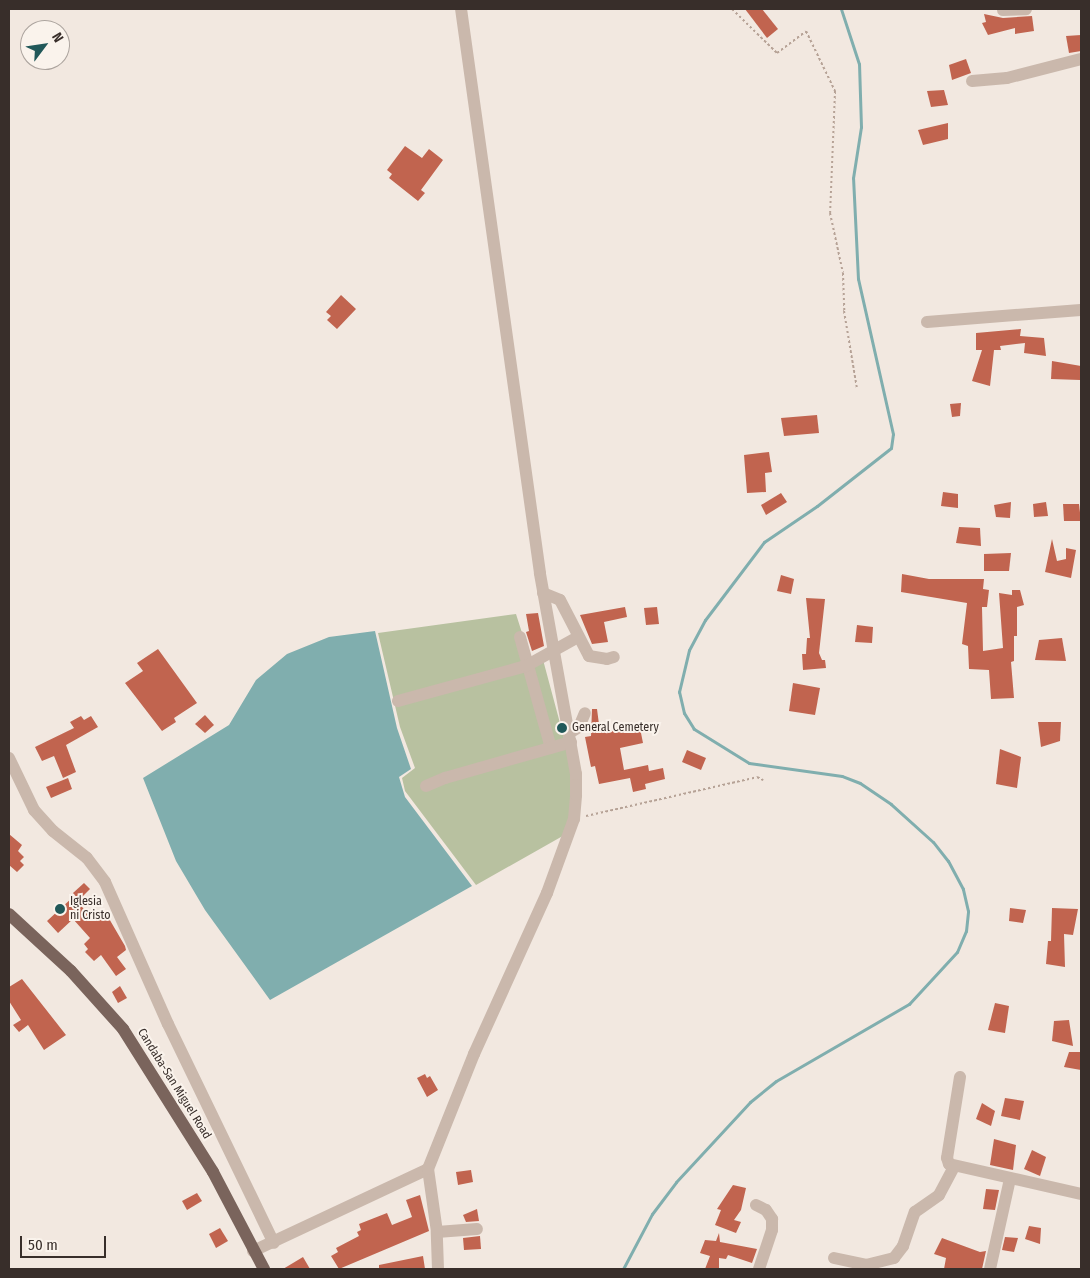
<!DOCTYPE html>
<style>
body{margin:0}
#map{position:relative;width:1090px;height:1278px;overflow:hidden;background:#f2e8e0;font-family:"Fira Sans Condensed",sans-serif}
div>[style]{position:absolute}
.green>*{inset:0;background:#b8c1a0}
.water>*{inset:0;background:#80aeae}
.stream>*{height:3px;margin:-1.5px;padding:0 1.5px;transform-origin:1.5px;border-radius:1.5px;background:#80aeae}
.building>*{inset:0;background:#c1644f}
.path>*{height:2px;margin-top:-1px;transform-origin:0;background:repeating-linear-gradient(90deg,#b6a296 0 2.5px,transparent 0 5px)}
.minor>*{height:12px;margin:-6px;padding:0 6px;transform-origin:6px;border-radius:6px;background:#cab8ac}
.major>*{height:12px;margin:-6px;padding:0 6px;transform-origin:6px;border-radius:6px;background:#7a645c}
.dots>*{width:14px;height:14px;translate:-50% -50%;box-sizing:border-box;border:2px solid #faf3ec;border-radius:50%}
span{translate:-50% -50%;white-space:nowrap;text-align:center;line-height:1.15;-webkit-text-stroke:4px #faf3ec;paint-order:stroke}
.poi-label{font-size:12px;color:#382e2a}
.left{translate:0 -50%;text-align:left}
.street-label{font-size:12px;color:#382e2a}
.frame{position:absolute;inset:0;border:10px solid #382e2a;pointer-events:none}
.north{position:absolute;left:20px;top:20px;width:50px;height:50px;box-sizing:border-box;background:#faf3ec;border:1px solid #aca49e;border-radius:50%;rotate:59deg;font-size:14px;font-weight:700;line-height:20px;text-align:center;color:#382e2a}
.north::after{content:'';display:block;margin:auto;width:18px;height:22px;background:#215859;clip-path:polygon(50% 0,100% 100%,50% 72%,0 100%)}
.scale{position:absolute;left:20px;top:1236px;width:86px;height:22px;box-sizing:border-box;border:2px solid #382e2a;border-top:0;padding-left:6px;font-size:15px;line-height:18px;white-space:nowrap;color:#382e2a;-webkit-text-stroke:4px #faf3ec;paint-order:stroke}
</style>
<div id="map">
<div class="green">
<div style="clip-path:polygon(516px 614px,530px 658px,542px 656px,568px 753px,572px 781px,568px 833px,476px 885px,405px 791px,402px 778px,415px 768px,400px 727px,378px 633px)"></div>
</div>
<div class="water">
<div style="clip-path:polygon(375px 631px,397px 728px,411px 769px,399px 777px,405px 797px,472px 886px,270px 1000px,205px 910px,176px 861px,143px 778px,229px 725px,256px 680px,287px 654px,329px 637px)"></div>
</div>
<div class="stream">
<div style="left:623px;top:1269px;width:62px;rotate:-62.2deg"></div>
<div style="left:652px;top:1214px;width:40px;rotate:-53deg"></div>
<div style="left:676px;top:1182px;width:109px;rotate:-47.2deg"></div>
<div style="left:750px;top:1102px;width:33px;rotate:-39deg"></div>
<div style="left:776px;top:1081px;width:154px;rotate:-30.1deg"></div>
<div style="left:909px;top:1004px;width:71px;rotate:-47.3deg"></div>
<div style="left:957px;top:952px;width:23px;rotate:-67deg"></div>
<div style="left:966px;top:931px;width:20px;rotate:-84deg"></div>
<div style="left:968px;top:911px;width:23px;rotate:-103deg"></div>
<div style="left:963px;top:889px;width:32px;rotate:-118deg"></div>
<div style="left:948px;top:861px;width:24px;rotate:-128deg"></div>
<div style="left:933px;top:842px;width:57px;rotate:-137.9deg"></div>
<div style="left:891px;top:804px;width:37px;rotate:-146deg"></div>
<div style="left:860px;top:783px;width:19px;rotate:-159deg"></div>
<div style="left:842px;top:776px;width:94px;rotate:-172deg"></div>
<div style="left:749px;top:763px;width:65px;rotate:-148.3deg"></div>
<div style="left:694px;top:729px;width:19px;rotate:-122deg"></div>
<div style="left:684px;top:713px;width:22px;rotate:-103deg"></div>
<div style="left:679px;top:692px;width:43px;rotate:-76.6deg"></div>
<div style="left:689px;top:650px;width:34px;rotate:-62deg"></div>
<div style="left:705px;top:620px;width:98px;rotate:-52.9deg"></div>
<div style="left:764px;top:542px;width:64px;rotate:-34.2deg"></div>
<div style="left:817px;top:506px;width:94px;rotate:-38.1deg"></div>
<div style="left:891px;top:448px;width:14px;rotate:-82deg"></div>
<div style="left:893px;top:434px;width:159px;rotate:-102.7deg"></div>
<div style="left:858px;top:279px;width:101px;rotate:-92.8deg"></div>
<div style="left:853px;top:178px;width:52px;rotate:-81.1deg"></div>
<div style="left:861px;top:127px;width:63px;rotate:-91.8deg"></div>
<div style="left:859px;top:64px;width:58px;rotate:-108.1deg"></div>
</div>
<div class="building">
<div style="clip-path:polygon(745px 9px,762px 9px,778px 29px,767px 38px)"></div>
<div style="clip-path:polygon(984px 14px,1003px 18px,1032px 16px,1034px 31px,1015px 34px,1015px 28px,988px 35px,982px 23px,986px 22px)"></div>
<div style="clip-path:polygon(1081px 35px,1081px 51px,1069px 53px,1066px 36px)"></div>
<div style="clip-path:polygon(966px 59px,971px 73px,952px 80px,949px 65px)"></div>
<div style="clip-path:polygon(944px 90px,948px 105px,931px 107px,927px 91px)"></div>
<div style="clip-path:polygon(948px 123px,948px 139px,923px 145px,918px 130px)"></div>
<div style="clip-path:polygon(405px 146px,422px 158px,429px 149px,443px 160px,421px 190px,425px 193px,418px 201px,389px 178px,392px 174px,387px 170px)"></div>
<div style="clip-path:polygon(341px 295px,356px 309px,337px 329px,327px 320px,331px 316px,326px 312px)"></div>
<div style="clip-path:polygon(1021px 329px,1020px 336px,1044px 338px,1046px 356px,1024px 353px,1025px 343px,1000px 346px,1001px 350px,994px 350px,990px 386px,972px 381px,982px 350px,976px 350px,976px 333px)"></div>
<div style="clip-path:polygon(1052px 361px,1081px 366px,1080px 380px,1051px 379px)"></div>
<div style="clip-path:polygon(961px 403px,960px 416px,952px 417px,950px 404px)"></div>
<div style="clip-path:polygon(817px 415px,819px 433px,784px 436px,781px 418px)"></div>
<div style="clip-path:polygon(769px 452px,772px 472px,765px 473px,766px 492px,747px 493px,744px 455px)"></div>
<div style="clip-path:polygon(943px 492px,958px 494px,958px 508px,941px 506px)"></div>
<div style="clip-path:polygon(781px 493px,787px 502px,766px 515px,761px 505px)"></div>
<div style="clip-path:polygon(1011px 502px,1010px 518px,996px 517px,994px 505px)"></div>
<div style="clip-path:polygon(1046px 502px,1048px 516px,1034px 517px,1033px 504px)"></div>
<div style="clip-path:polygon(1063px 504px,1079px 504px,1081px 521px,1064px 521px)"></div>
<div style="clip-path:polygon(959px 527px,980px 528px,981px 546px,956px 543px)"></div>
<div style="clip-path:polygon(1052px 539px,1057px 561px,1066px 559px,1066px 548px,1076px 550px,1071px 578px,1045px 572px)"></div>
<div style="clip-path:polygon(1011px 553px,1009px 571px,984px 571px,984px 554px)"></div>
<div style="clip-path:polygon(902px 574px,929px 579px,984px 579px,983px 589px,989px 590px,987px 607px,982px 607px,983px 651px,1003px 648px,999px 593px,1012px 595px,1012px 590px,1020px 590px,1024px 605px,1017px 607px,1017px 636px,1014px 636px,1014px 661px,1011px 662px,1014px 698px,991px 699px,989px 670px,969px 669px,968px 646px,962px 644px,967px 603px,901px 592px)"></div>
<div style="clip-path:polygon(781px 575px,794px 579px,791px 594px,777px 591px)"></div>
<div style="clip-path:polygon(806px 598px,825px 599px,819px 653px,822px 660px,825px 660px,826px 668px,803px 670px,802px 654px,806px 654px,807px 638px,810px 638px)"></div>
<div style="clip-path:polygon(625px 607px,627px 617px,604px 622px,608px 642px,592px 644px,580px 615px)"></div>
<div style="clip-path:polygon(657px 607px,659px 624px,646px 625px,644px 608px)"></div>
<div style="clip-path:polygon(538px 613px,544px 646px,532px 651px,526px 632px,529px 631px,526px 614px)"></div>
<div style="clip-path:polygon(857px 625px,873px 627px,872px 643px,855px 642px)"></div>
<div style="clip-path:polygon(1062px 638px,1066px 661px,1035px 660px,1039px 640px)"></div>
<div style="clip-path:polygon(158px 649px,197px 703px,174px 718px,176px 722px,162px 731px,125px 683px,143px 671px,137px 663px)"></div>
<div style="clip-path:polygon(793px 683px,820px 688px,815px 715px,789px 711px)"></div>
<div style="clip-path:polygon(592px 709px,597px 709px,600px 732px,640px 728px,643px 743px,620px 748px,624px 770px,648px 765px,649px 771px,663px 768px,665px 779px,645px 784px,646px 789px,633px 792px,630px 778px,599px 784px,595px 766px,591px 767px,585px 737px,591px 736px)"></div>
<div style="clip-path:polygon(205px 715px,214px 725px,205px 733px,195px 724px)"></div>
<div style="clip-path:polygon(81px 716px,84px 720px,91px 716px,98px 727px,66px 745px,76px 772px,63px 778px,54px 756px,42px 761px,35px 747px,74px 728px,70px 722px)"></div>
<div style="clip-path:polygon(1038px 722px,1061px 722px,1060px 741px,1041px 747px)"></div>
<div style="clip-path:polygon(1000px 749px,1021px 757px,1017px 788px,996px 784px)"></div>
<div style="clip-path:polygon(687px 750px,706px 758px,701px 770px,682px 762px)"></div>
<div style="clip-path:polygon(68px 778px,72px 789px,51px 798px,46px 787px)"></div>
<div style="clip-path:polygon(9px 834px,22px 845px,18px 851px,24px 857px,20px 861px,24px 865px,17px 872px,9px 865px)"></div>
<div style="clip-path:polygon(84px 883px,90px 889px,79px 900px,73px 893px)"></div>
<div style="clip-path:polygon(73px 897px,92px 918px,104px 910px,125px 946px,126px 950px,117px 957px,126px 969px,116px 976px,101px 955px,94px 961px,85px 952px,88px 949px,84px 944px,90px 938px,73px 919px,58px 933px,47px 921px)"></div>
<div style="clip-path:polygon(1010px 908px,1026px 910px,1023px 923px,1009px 921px)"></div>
<div style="clip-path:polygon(1052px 908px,1078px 909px,1073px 935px,1064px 934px,1065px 967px,1046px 964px,1048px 941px,1051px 941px)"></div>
<div style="clip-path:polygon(22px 979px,66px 1035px,44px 1050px,28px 1025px,19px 1032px,13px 1025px,21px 1020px,9px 1001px,9px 987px)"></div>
<div style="clip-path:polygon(120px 986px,127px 998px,118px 1003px,112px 992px)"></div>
<div style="clip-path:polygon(995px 1003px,1009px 1006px,1005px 1033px,988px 1030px)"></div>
<div style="clip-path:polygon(1069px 1020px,1073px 1046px,1052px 1041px,1054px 1021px)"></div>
<div style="clip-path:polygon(1069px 1052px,1081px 1052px,1081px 1070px,1064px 1067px)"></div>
<div style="clip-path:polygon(425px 1074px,427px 1078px,430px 1076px,438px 1090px,427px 1097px,417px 1078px)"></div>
<div style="clip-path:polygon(1005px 1098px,1024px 1101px,1020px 1120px,1001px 1116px)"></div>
<div style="clip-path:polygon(982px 1103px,995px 1111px,991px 1126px,976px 1119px)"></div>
<div style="clip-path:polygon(994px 1139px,1016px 1145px,1013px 1170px,990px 1165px)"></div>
<div style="clip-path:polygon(1032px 1150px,1046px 1157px,1040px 1176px,1024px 1169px)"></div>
<div style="clip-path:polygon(471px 1170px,473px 1182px,458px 1185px,456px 1172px)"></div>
<div style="clip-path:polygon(733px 1185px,746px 1188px,741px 1210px,734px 1220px,741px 1222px,736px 1233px,715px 1225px,721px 1210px,717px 1209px)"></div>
<div style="clip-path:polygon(986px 1189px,999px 1190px,995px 1210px,983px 1209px)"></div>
<div style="clip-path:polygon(197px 1193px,202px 1201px,187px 1210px,182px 1201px)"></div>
<div style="clip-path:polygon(420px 1195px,429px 1231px,339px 1269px,331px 1256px,338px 1252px,336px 1248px,359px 1236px,357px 1232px,361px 1230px,359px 1224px,387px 1213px,392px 1225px,412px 1217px,406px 1200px)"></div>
<div style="clip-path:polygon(477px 1209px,479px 1221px,466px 1222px,463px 1215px)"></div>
<div style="clip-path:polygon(1029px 1226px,1041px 1228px,1040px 1244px,1025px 1239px)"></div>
<div style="clip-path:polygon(220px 1228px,228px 1241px,216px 1248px,209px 1234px)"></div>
<div style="clip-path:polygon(719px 1233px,720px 1242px,757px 1249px,752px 1263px,728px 1255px,726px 1259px,719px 1258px,719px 1269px,705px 1269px,710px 1256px,700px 1253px,705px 1240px,716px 1241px)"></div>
<div style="clip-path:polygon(480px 1236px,481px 1249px,464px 1250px,463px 1238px)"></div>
<div style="clip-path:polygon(1005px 1237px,1018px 1238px,1014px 1252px,1002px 1250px)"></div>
<div style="clip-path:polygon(942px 1238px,980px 1252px,986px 1251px,982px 1269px,944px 1269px,946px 1258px,934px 1254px)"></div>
<div style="clip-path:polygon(423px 1256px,425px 1269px,379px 1269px,379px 1265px)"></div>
<div style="clip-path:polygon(303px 1257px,310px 1269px,283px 1269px)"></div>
</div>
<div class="path">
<div style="left:732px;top:9px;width:63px;rotate:44.4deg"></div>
<div style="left:777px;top:53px;width:36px;rotate:-37deg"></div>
<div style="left:806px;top:31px;width:67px;rotate:64.2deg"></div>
<div style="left:835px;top:91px;width:122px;rotate:92.3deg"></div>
<div style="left:830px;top:213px;width:61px;rotate:77.8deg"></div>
<div style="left:843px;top:273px;width:38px;rotate:88deg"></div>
<div style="left:844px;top:311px;width:79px;rotate:80.5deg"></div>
<div style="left:586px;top:816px;width:175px;rotate:-12.8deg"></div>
<div style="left:757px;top:777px;width:7px;rotate:27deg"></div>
</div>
<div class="minor">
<div style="left:1003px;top:10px;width:23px;rotate:-2deg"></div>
<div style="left:972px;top:81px;width:35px;rotate:-5deg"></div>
<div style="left:1007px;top:78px;width:76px;rotate:-14.4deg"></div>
<div style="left:927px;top:322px;width:154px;rotate:-4.5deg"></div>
<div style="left:543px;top:593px;width:18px;rotate:22deg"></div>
<div style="left:560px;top:600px;width:63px;rotate:62.6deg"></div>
<div style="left:589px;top:656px;width:18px;rotate:9deg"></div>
<div style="left:607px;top:659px;width:7px;rotate:-16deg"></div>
<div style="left:520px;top:637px;width:115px;rotate:74.4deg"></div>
<div style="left:398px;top:701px;width:133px;rotate:-15.3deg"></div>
<div style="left:526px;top:666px;width:60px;rotate:-29.1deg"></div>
<div style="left:569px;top:733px;width:12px;rotate:-31deg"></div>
<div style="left:579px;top:727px;width:15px;rotate:-67deg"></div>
<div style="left:9px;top:758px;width:58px;rotate:64.3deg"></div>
<div style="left:34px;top:810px;width:28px;rotate:48deg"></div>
<div style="left:53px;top:831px;width:43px;rotate:38.5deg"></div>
<div style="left:87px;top:858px;width:30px;rotate:53deg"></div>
<div style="left:105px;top:882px;width:155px;rotate:66.1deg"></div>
<div style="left:168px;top:1024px;width:243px;rotate:64.2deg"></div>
<div style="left:426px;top:786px;width:21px;rotate:-23deg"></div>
<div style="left:445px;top:778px;width:131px;rotate:-15.9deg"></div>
<div style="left:960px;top:1077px;width:82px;rotate:99.1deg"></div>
<div style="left:947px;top:1158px;width:6px;rotate:72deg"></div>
<div style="left:949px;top:1164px;width:135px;rotate:12.8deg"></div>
<div style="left:756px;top:1205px;width:11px;rotate:27deg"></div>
<div style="left:766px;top:1210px;width:11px;rotate:56deg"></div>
<div style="left:772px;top:1219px;width:11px;rotate:90deg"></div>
<div style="left:772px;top:1230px;width:41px;rotate:108.4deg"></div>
<div style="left:437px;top:1232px;width:40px;rotate:-4.3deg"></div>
<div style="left:253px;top:1251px;width:193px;rotate:-25.1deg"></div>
<div style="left:834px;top:1258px;width:33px;rotate:12deg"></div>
<div style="left:866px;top:1265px;width:29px;rotate:-14deg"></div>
<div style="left:894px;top:1258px;width:15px;rotate:-53deg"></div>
<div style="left:903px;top:1246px;width:36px;rotate:-71deg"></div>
<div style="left:915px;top:1212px;width:29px;rotate:-35deg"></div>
<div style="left:939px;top:1195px;width:32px;rotate:-62deg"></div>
<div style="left:438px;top:1269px;width:37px;rotate:-92deg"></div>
<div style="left:437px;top:1232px;width:64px;rotate:-98.1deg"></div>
<div style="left:428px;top:1169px;width:124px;rotate:-68.2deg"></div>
<div style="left:474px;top:1054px;width:177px;rotate:-65.6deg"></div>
<div style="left:547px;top:893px;width:79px;rotate:-70deg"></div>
<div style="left:574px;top:819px;width:24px;rotate:-85deg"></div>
<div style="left:576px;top:795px;width:21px;rotate:-90deg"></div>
<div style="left:576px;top:774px;width:204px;rotate:-100.2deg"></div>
<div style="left:540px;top:573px;width:570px;rotate:-97.97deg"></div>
<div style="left:990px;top:1269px;width:92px;rotate:-77.5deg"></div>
</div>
<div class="major">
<div style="left:9px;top:914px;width:84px;rotate:42.6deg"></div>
<div style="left:71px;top:971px;width:78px;rotate:48.1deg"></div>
<div style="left:123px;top:1029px;width:169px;rotate:57.8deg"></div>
<div style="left:213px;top:1172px;width:110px;rotate:62.3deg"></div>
</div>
<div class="dots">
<div style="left:562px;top:728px;background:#215859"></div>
<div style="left:60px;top:909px;background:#215859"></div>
</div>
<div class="poi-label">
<span class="left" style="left:572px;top:728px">General Cemetery</span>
<span class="left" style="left:70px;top:909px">Iglesia<br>ni Cristo</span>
</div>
<div class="street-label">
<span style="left:174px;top:1084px;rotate:58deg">Candaba-San Miguel Road</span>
</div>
<div class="frame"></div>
<div class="north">N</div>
<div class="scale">50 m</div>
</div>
